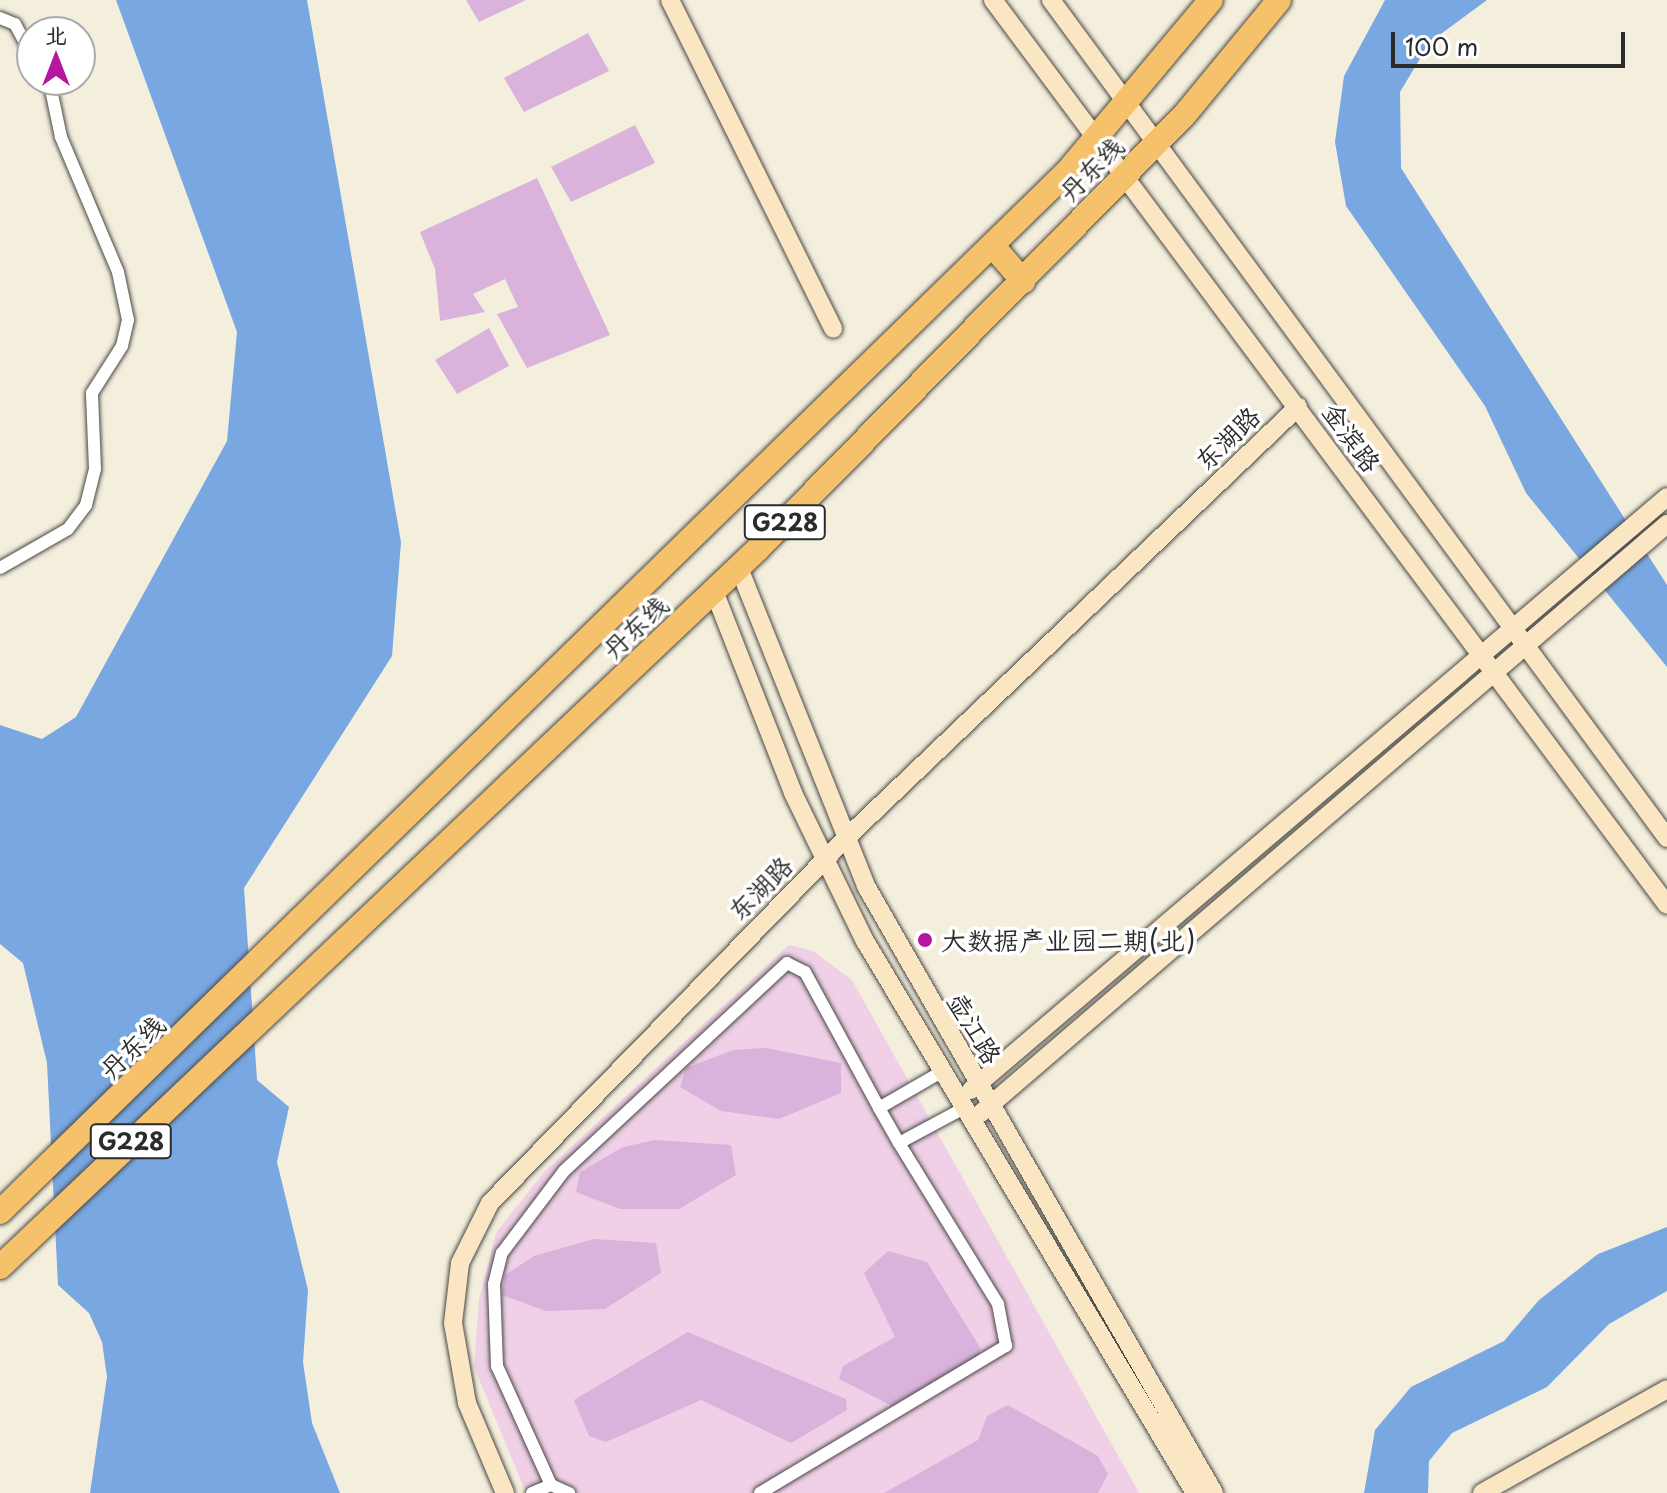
<!DOCTYPE html>
<meta charset="utf-8">
<style>
body{margin:0}
#map{position:relative;width:1667px;height:1493px;overflow:hidden;background:#f4efdd;font-family:"Playpen Sans","LXGW WenKai TC",sans-serif}
div>[style]{position:absolute}
.built>*{inset:0;background:#efd0e7}
.water>*{inset:0;background:#78a7e2}
.building>*{inset:0;background:#d9b3dc}
.roads{filter:drop-shadow(0 0 2px #494846) drop-shadow(0 0 2px #494846)}
.street>*{height:12px;margin:-6px;padding:0 6px;transform-origin:6px;border-radius:6px;background:#fff}
.secondary>*{height:18px;margin:-9px;padding:0 9px;transform-origin:9px;border-radius:9px;background:#fbe6c4}
.highway>*{height:24px;margin:-12px;padding:0 12px;transform-origin:12px;border-radius:12px;background:#f5c16b}
.dots>*{width:22px;height:22px;translate:-50% -50%;box-sizing:border-box;border:4px solid #fff;border-radius:50%}
span{translate:-50% -50%;white-space:nowrap;text-align:center;line-height:1.15;-webkit-text-stroke:7px #fff;paint-order:stroke}
.shield-label span{padding:2px 6px;background:#fff;border:2px solid;border-radius:6px;-webkit-text-stroke-width:0}
.shield-label{font-size:24px;color:#2b2b2b;font-weight:700}
.street-label{font-size:26px;color:#2b2b2b}
.poi-label{font-size:26px;color:#2b2b2b}
.left{translate:0 -50%;text-align:left}
.north{position:absolute;left:16px;top:16px;width:80px;height:80px;box-sizing:border-box;background:#fff;border:2px solid #aaa;border-radius:50%;rotate:0deg;font-size:22px;font-weight:700;line-height:32px;text-align:center;color:#2b2b2b}
.north::after{content:'';display:block;margin:auto;width:28px;height:36px;background:#b5179e;clip-path:polygon(50% 0,100% 100%,50% 72%,0 100%)}
.scale{position:absolute;left:1391px;top:32px;width:234px;height:36px;box-sizing:border-box;border:4px solid #2b2b2b;border-top:0;padding-left:10px;font-size:24px;line-height:28px;white-space:nowrap;color:#2b2b2b;-webkit-text-stroke:6px #fff;paint-order:stroke}
</style>
<div id="map">
<div class="built">
<div style="clip-path:polygon(789px 945px,813px 951px,852px 980px,1139px 1493px,526px 1493px,474px 1367px,479px 1300px,496px 1233px,544px 1172px)"></div>
</div>
<div class="water">
<div style="clip-path:polygon(116px 0,307px 0,401px 542px,392px 656px,244px 888px,257px 1080px,289px 1107px,277px 1162px,308px 1290px,303px 1362px,312px 1423px,340px 1493px,90px 1493px,107px 1377px,102px 1342px,89px 1313px,58px 1285px,47px 1063px,23px 963px,0 944px,0 725px,42px 739px,76px 717px,227px 441px,237px 332px)"></div>
<div style="clip-path:polygon(1385px 0,1487px 0,1430px 42px,1400px 92px,1401px 168px,1667px 585px,1667px 667px,1526px 493px,1485px 406px,1346px 206px,1335px 142px,1344px 76px)"></div>
<div style="clip-path:polygon(1667px 1227px,1667px 1291px,1609px 1324px,1547px 1387px,1452px 1433px,1429px 1461px,1428px 1493px,1364px 1493px,1375px 1430px,1411px 1387px,1504px 1341px,1539px 1300px,1598px 1254px)"></div>
</div>
<div class="building">
<div style="clip-path:polygon(466px 0,526px 0,479px 22px)"></div>
<div style="clip-path:polygon(588px 33px,609px 71px,524px 112px,504px 78px)"></div>
<div style="clip-path:polygon(635px 125px,655px 163px,571px 202px,551px 167px)"></div>
<div style="clip-path:polygon(537px 178px,610px 335px,527px 368px,497px 314px,518px 307px,505px 279px,473px 294px,485px 312px,440px 321px,435px 269px,420px 232px)"></div>
<div style="clip-path:polygon(489px 328px,509px 366px,457px 394px,435px 360px)"></div>
<div style="clip-path:polygon(766px 1048px,841px 1063px,841px 1093px,779px 1119px,721px 1111px,680px 1087px,686px 1068px,733px 1050px)"></div>
<div style="clip-path:polygon(655px 1140px,731px 1145px,736px 1175px,679px 1209px,620px 1209px,576px 1192px,580px 1172px,623px 1147px)"></div>
<div style="clip-path:polygon(594px 1239px,656px 1243px,661px 1273px,605px 1309px,546px 1311px,502px 1295px,505px 1275px,534px 1256px)"></div>
<div style="clip-path:polygon(888px 1251px,927px 1262px,981px 1349px,974px 1361px,896px 1408px,839px 1379px,843px 1366px,895px 1337px,864px 1273px)"></div>
<div style="clip-path:polygon(688px 1332px,846px 1399px,847px 1410px,791px 1443px,701px 1400px,606px 1442px,589px 1436px,574px 1400px)"></div>
<div style="clip-path:polygon(1008px 1405px,1098px 1456px,1108px 1474px,1098px 1493px,884px 1493px,978px 1440px,987px 1416px)"></div>
</div>
<div class="roads">
<div class="street">
<div style="left:0;top:18px;width:16px;rotate:22deg"></div>
<div style="left:15px;top:24px;width:36px;rotate:62deg"></div>
<div style="left:0;top:568px;width:78px;rotate:-29.8deg"></div>
<div style="left:68px;top:529px;width:30px;rotate:-53deg"></div>
<div style="left:86px;top:505px;width:37px;rotate:-76deg"></div>
<div style="left:95px;top:469px;width:76px;rotate:-92.3deg"></div>
<div style="left:92px;top:393px;width:56px;rotate:-57.4deg"></div>
<div style="left:122px;top:346px;width:27px;rotate:-77deg"></div>
<div style="left:128px;top:320px;width:49px;rotate:-101.8deg"></div>
<div style="left:118px;top:272px;width:147px;rotate:-112.9deg"></div>
<div style="left:61px;top:137px;width:58px;rotate:-101.9deg"></div>
<div style="left:943px;top:1071px;width:74px;rotate:150deg"></div>
<div style="left:879px;top:1108px;width:40px;rotate:60.3deg"></div>
<div style="left:899px;top:1143px;width:74px;rotate:-28.3deg"></div>
<div style="left:551px;top:1485px;width:20px;rotate:24deg"></div>
<div style="left:532px;top:1493px;width:21px;rotate:-23deg"></div>
<div style="left:551px;top:1485px;width:131px;rotate:-114.4deg"></div>
<div style="left:497px;top:1366px;width:82px;rotate:-92.1deg"></div>
<div style="left:494px;top:1284px;width:32px;rotate:-76deg"></div>
<div style="left:502px;top:1253px;width:103px;rotate:-52.9deg"></div>
<div style="left:564px;top:1171px;width:305px;rotate:-43deg"></div>
<div style="left:787px;top:963px;width:20px;rotate:27deg"></div>
<div style="left:805px;top:972px;width:155px;rotate:61.4deg"></div>
<div style="left:760px;top:1493px;width:287px;rotate:-30.9deg"></div>
<div style="left:1006px;top:1346px;width:43px;rotate:-100.8deg"></div>
<div style="left:998px;top:1304px;width:189px;rotate:-121.6deg"></div>
</div>
<div class="secondary">
<div style="left:670px;top:0;width:367px;rotate:63.6deg"></div>
<div style="left:993px;top:0;width:1128px;rotate:53.32deg"></div>
<div style="left:1051px;top:0;width:1040px;rotate:53.68deg"></div>
<div style="left:739px;top:568px;width:342px;rotate:68.2deg"></div>
<div style="left:866px;top:886px;width:700px;rotate:60.17deg"></div>
<div style="left:714px;top:591px;width:217px;rotate:68.6deg"></div>
<div style="left:793px;top:793px;width:165px;rotate:64.1deg"></div>
<div style="left:865px;top:941px;width:643px;rotate:59.13deg"></div>
<div style="left:971px;top:1090px;width:914px;rotate:-40.43deg"></div>
<div style="left:981px;top:1113px;width:904px;rotate:-40.65deg"></div>
<div style="left:505px;top:1493px;width:98px;rotate:-112.9deg"></div>
<div style="left:467px;top:1403px;width:81px;rotate:-99.9deg"></div>
<div style="left:453px;top:1323px;width:60px;rotate:-83.3deg"></div>
<div style="left:460px;top:1263px;width:67px;rotate:-63.4deg"></div>
<div style="left:490px;top:1203px;width:506px;rotate:-45.72deg"></div>
<div style="left:843px;top:841px;width:629px;rotate:-43.65deg"></div>
<div style="left:1482px;top:1493px;width:212px;rotate:-29.3deg"></div>
</div>
<div class="highway">
<div style="left:992px;top:245px;width:48px;rotate:49.3deg"></div>
<div style="left:0;top:1212px;width:1490px;rotate:-44.27deg"></div>
<div style="left:1067px;top:172px;width:224px;rotate:-50.1deg"></div>
<div style="left:0;top:1267px;width:1045px;rotate:-43.45deg"></div>
<div style="left:759px;top:548px;width:610px;rotate:-45.53deg"></div>
<div style="left:1186px;top:113px;width:146px;rotate:-50.5deg"></div>
</div>
</div>
<div class="dots">
<div style="left:925px;top:940px;background:#b5179e"></div>
</div>
<div class="shield-label">
<span style="left:785px;top:522px">G228</span>
<span style="left:131px;top:1141px">G228</span>
</div>
<div class="street-label">
<span style="left:1091px;top:169px;rotate:-45deg">丹东线</span>
<span style="left:1352px;top:437px;rotate:54deg">金滨路</span>
<span style="left:1227px;top:438px;rotate:-44deg">东湖路</span>
<span style="left:635px;top:627px;rotate:-43deg">丹东线</span>
<span style="left:760px;top:888px;rotate:-45deg">东湖路</span>
<span style="left:975px;top:1028px;rotate:59deg">壶江路</span>
<span style="left:132px;top:1047px;rotate:-44deg">丹东线</span>
</div>
<div class="poi-label">
<span class="left" style="left:941px;top:940px">大数据产业园二期(北)</span>
</div>
<div class="north">北</div>
<div class="scale">100 m</div>
</div>
